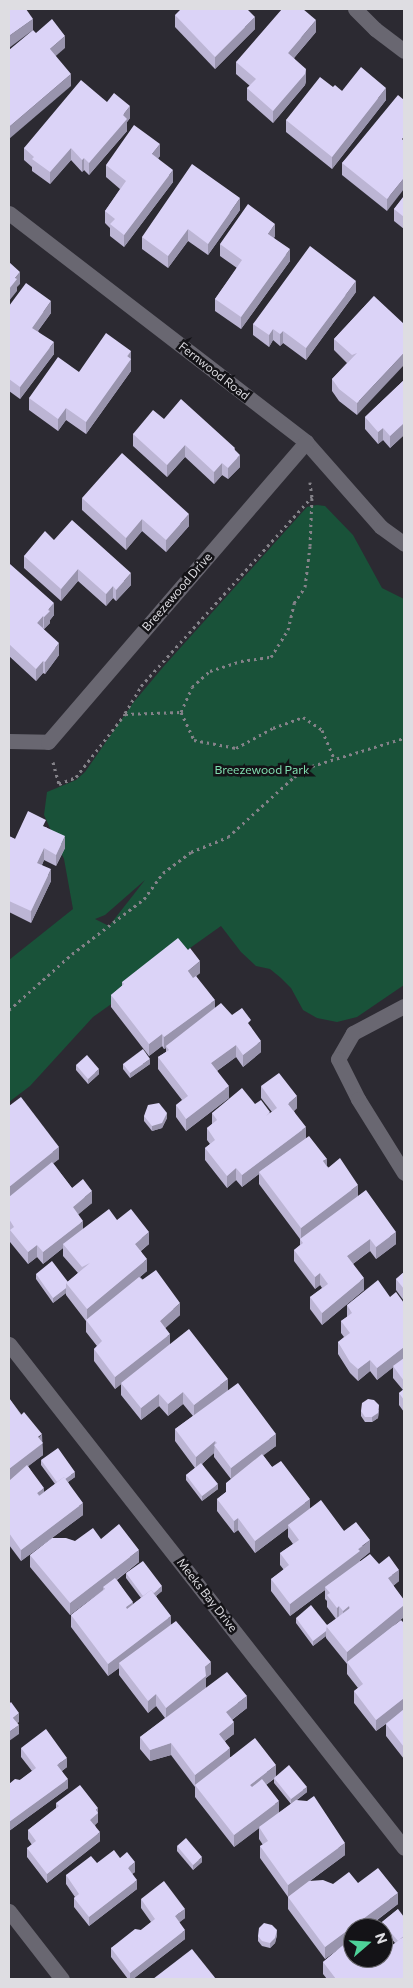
<!DOCTYPE html>
<style>
body{margin:0}
#map{position:relative;width:413px;height:1988px;overflow:hidden;background:#2c2a32;font-family:Commissioner,sans-serif}
div>[style]{position:absolute}
.green>*{inset:0;background:#195239}
.path>*{height:3px;margin-top:-1.5px;transform-origin:0;background:repeating-linear-gradient(90deg,#848289 0 2.5px,transparent 0 6.5px)}
.minor>*{height:15px;margin:-7.5px;padding:0 7.5px;transform-origin:7.5px;border-radius:7.5px;background:#696771}
.wall>*{inset:0;background:#bcb5d4}
.shaded-wall>*{inset:0;background:#9994ad}
.building>*{inset:0;background:#dbd3f7}
span{translate:-50% -50%;white-space:nowrap;text-align:center;line-height:1.15;-webkit-text-stroke:5px #141317;paint-order:stroke}
.street-label{font-size:12px;color:#dedde2}
.park-label{font-size:12px;color:#80dfb0}
.frame{position:absolute;inset:0;border:10px solid #dedde2;pointer-events:none}
.north{position:absolute;left:343px;top:1918px;width:50px;height:50px;box-sizing:border-box;background:#141317;border:1px solid #656468;border-radius:50%;rotate:71deg;font-size:14px;font-weight:700;line-height:20px;text-align:center;color:#dedde2}
.north::after{content:'';display:block;margin:auto;width:18px;height:22px;background:#4ed399;clip-path:polygon(50% 0,100% 100%,50% 72%,0 100%)}
</style>
<div id="map">
<div class="green">
<div style="clip-path:polygon(evenodd,317px 505px,325px 506px,353px 535px,382px 588px,404px 599px,404px 985px,357px 1017px,337px 1022px,317px 1018px,303px 1010px,291px 988px,281px 978px,270px 969px,256px 966px,241px 952px,221px 926px,93px 1017px,30px 1086px,9px 1102px,9px 960px,73px 909px,64px 859px,44px 815px,47px 792px,76px 780px,85px 772px,133px 703px,164px 666px,307px 507px,317px 505px,145px 880px,109px 926px,95px 919px,105px 915px,145px 880px)"></div>
</div>
<div class="path">
<div style="left:181px;top:712px;width:27px;rotate:-66deg"></div>
<div style="left:192px;top:687px;width:24px;rotate:-42deg"></div>
<div style="left:210px;top:671px;width:33px;rotate:-18deg"></div>
<div style="left:241px;top:661px;width:30px;rotate:-8deg"></div>
<div style="left:271px;top:657px;width:32px;rotate:-58deg"></div>
<div style="left:288px;top:630px;width:28px;rotate:-77deg"></div>
<div style="left:294px;top:603px;width:19px;rotate:-55deg"></div>
<div style="left:305px;top:587px;width:41px;rotate:-83deg"></div>
<div style="left:310px;top:546px;width:49px;rotate:-87.7deg"></div>
<div style="left:125px;top:713px;width:31px;rotate:-59deg"></div>
<div style="left:141px;top:686px;width:255px;rotate:-47.9deg"></div>
<div style="left:312px;top:497px;width:15px;rotate:-98deg"></div>
<div style="left:53px;top:762px;width:23px;rotate:75deg"></div>
<div style="left:59px;top:784px;width:18px;rotate:-22deg"></div>
<div style="left:76px;top:777px;width:80px;rotate:-52.1deg"></div>
<div style="left:125px;top:714px;width:56px;rotate:-2deg"></div>
<div style="left:181px;top:712px;width:31px;rotate:65deg"></div>
<div style="left:194px;top:740px;width:43px;rotate:10.8deg"></div>
<div style="left:236px;top:748px;width:42px;rotate:-28.4deg"></div>
<div style="left:273px;top:728px;width:32px;rotate:-20deg"></div>
<div style="left:303px;top:717px;width:23px;rotate:34deg"></div>
<div style="left:322px;top:730px;width:30px;rotate:67deg"></div>
<div style="left:9px;top:1010px;width:84px;rotate:-41.6deg"></div>
<div style="left:72px;top:954px;width:91px;rotate:-37.4deg"></div>
<div style="left:144px;top:899px;width:32px;rotate:-54deg"></div>
<div style="left:163px;top:873px;width:35px;rotate:-37deg"></div>
<div style="left:191px;top:852px;width:40px;rotate:-22deg"></div>
<div style="left:228px;top:837px;width:89px;rotate:-42.3deg"></div>
<div style="left:294px;top:777px;width:21px;rotate:-31deg"></div>
<div style="left:312px;top:766px;width:96px;rotate:-16.9deg"></div>
</div>
<div class="minor">
<div style="left:355px;top:9px;width:28px;rotate:45deg"></div>
<div style="left:375px;top:29px;width:36px;rotate:37deg"></div>
<div style="left:9px;top:213px;width:375px;rotate:37.6deg"></div>
<div style="left:306px;top:442px;width:113px;rotate:48.6deg"></div>
<div style="left:381px;top:527px;width:29px;rotate:36deg"></div>
<div style="left:9px;top:741px;width:39px;rotate:1deg"></div>
<div style="left:48px;top:742px;width:396px;rotate:-49.3deg"></div>
<div style="left:404px;top:1006px;width:58px;rotate:152.1deg"></div>
<div style="left:353px;top:1033px;width:30px;rotate:120deg"></div>
<div style="left:338px;top:1059px;width:45px;rotate:63.4deg"></div>
<div style="left:358px;top:1099px;width:87px;rotate:58.1deg"></div>
<div style="left:9px;top:1344px;width:640px;rotate:51.91deg"></div>
<div style="left:9px;top:1911px;width:86px;rotate:52.1deg"></div>
</div>
<div class="wall">
<div style="clip-path:polygon(175px 15px,255px 29px,215px 69px,175px 27px)"></div>
<div style="clip-path:polygon(316px 32px,294px 58px,306px 81px,305px 85px,273px 123px,247px 100px,247px 88px,250px 86px,236px 74px,236px 62px)"></div>
<div style="clip-path:polygon(333px 87px,342px 91px,386px 100px,332px 169px,286px 132px,286px 120px)"></div>
<div style="clip-path:polygon(404px 100px,387px 211px,342px 175px,342px 163px)"></div>
<div style="clip-path:polygon(107px 102px,130px 118px,127px 122px,127px 131px,89px 175px,84px 170px,82px 172px,71px 160px,50px 184px,32px 171px,32px 167px,24px 160px,24px 148px)"></div>
<div style="clip-path:polygon(160px 156px,158px 158px,173px 182px,124px 247px,110px 236px,110px 228px,105px 223px,105px 211px,120px 189px,106px 177px,106px 165px)"></div>
<div style="clip-path:polygon(404px 196px,404px 229px,394px 221px,394px 209px)"></div>
<div style="clip-path:polygon(240px 210px,208px 255px,188px 241px,168px 268px,142px 249px,142px 237px)"></div>
<div style="clip-path:polygon(275px 236px,274px 238px,290px 261px,241px 329px,215px 311px,215px 299px,237px 268px,220px 256px,220px 244px)"></div>
<div style="clip-path:polygon(356px 292px,306px 360px,283px 343px,280px 346px,273px 340px,269px 347px,253px 335px,253px 324px)"></div>
<div style="clip-path:polygon(374px 296px,357px 415px,339px 401px,332px 391px,332px 379px,347px 363px,334px 350px,334px 339px)"></div>
<div style="clip-path:polygon(9px 306px,51px 313px,38px 331px,54px 354px,20px 399px,9px 391px)"></div>
<div style="clip-path:polygon(131px 351px,131px 371px,86px 434px,66px 420px,58px 431px,29px 410px,29px 398px,79px 372px)"></div>
<div style="clip-path:polygon(404px 380px,404px 435px,390px 448px,383px 440px,378px 444px,365px 429px,365px 417px)"></div>
<div style="clip-path:polygon(164px 419px,235px 451px,240px 467px,228px 479px,222px 475px,214px 484px,185px 457px,167px 477px,133px 446px,133px 434px)"></div>
<div style="clip-path:polygon(82px 498px,189px 526px,166px 552px,142px 531px,126px 550px,82px 510px)"></div>
<div style="clip-path:polygon(54px 540px,131px 585px,116px 601px,113px 598px,106px 606px,78px 581px,61px 601px,24px 568px,24px 556px)"></div>
<div style="clip-path:polygon(9px 566px,54px 615px,50px 620px,50px 623px,44px 629px,43px 628px,59px 655px,45px 674px,43px 673px,36px 681px,9px 656px)"></div>
<div style="clip-path:polygon(46px 827px,65px 848px,56px 866px,44px 860px,42px 865px,51px 881px,31px 923px,9px 912px,9px 836px,15px 839px)"></div>
<div style="clip-path:polygon(200px 973px,196px 976px,215px 1009px,232px 1015px,251px 1027px,261px 1052px,243px 1067px,236px 1057px,217px 1071px,229px 1098px,186px 1131px,176px 1117px,176px 1105px,182px 1100px,158px 1069px,158px 1057px,166px 1052px,166px 1048px,164px 1049px,162px 1046px,149px 1056px,111px 1007px,111px 995px,122px 986px,122px 982px)"></div>
<div style="clip-path:polygon(123px 1064px,150px 1064px,130px 1078px,123px 1069px)"></div>
<div style="clip-path:polygon(76px 1065px,99px 1074px,88px 1084px,76px 1070px)"></div>
<div style="clip-path:polygon(261px 1086px,297px 1108px,294px 1111px,306px 1138px,327px 1166px,358px 1196px,396px 1244px,376px 1259px,370px 1251px,353px 1264px,364px 1290px,322px 1325px,310px 1309px,310px 1297px,322px 1288px,320px 1285px,315px 1289px,294px 1261px,294px 1250px,300px 1245px,300px 1239px,259px 1184px,259px 1174px,242px 1187px,236px 1180px,227px 1188px,205px 1160px,205px 1148px,210px 1144px,207px 1140px,207px 1128px,212px 1124px,212px 1113px,255px 1104px,270px 1113px,272px 1112px,261px 1098px)"></div>
<div style="clip-path:polygon(9px 1106px,59px 1159px,53px 1163px,72px 1188px,92px 1203px,78px 1214px,83px 1229px,117px 1220px,149px 1244px,141px 1251px,147px 1271px,140px 1277px,180px 1315px,165px 1328px,170px 1344px,228px 1391px,276px 1446px,263px 1455px,272px 1467px,310px 1509px,344px 1531px,370px 1552px,360px 1560px,360px 1561px,379px 1564px,399px 1581px,393px 1586px,404px 1600px,404px 1617px,393px 1626px,404px 1623px,404px 1759px,386px 1736px,386px 1724px,376px 1731px,354px 1703px,354px 1691px,358px 1688px,347px 1674px,347px 1664px,326px 1638px,326px 1636px,313px 1646px,296px 1623px,296px 1618px,327px 1625px,336px 1619px,327px 1607px,327px 1601px,325px 1599px,325px 1590px,290px 1616px,271px 1591px,271px 1579px,284px 1570px,280px 1565px,280px 1553px,293px 1544px,288px 1537px,288px 1528px,255px 1553px,238px 1530px,234px 1533px,217px 1511px,217px 1499px,226px 1492px,231px 1479px,214px 1457px,214px 1453px,202px 1464px,218px 1489px,202px 1501px,186px 1480px,186px 1475px,195px 1468px,175px 1441px,175px 1429px,193px 1416px,183px 1404px,168px 1416px,159px 1406px,141px 1420px,121px 1395px,121px 1384px,115px 1389px,94px 1361px,94px 1349px,97px 1346px,86px 1332px,86px 1321px,66px 1295px,66px 1293px,53px 1303px,36px 1279px,36px 1274px,68px 1282px,78px 1273px,63px 1256px,63px 1248px,43px 1264px,37px 1257px,28px 1264px,10px 1242px,10px 1233px,9px 1231px)"></div>
<div style="clip-path:polygon(144px 1116px,167px 1118px,162px 1128px,152px 1131px,144px 1121px)"></div>
<div style="clip-path:polygon(404px 1272px,404px 1301px,396px 1290px,396px 1279px)"></div>
<div style="clip-path:polygon(390px 1297px,404px 1303px,404px 1412px,399px 1405px,399px 1393px,403px 1390px,393px 1378px,393px 1367px,377px 1380px,370px 1371px,358px 1381px,350px 1373px,338px 1354px,338px 1342px,344px 1337px,341px 1333px,341px 1321px,347px 1317px,347px 1305px)"></div>
<div style="clip-path:polygon(9px 1398px,42px 1442px,43px 1455px,28px 1466px,44px 1492px,55px 1484px,41px 1465px,41px 1460px,75px 1477px,68px 1482px,83px 1515px,21px 1561px,9px 1545px)"></div>
<div style="clip-path:polygon(379px 1410px,378px 1418px,372px 1422px,365px 1422px,361px 1416px,361px 1411px)"></div>
<div style="clip-path:polygon(evenodd,101px 1539px,139px 1562px,117px 1580px,133px 1604px,141px 1598px,126px 1578px,126px 1573px,162px 1591px,156px 1596px,171px 1624px,211px 1674px,206px 1678px,206px 1688px,247px 1708px,232px 1720px,234px 1734px,225px 1741px,230px 1757px,276px 1776px,307px 1792px,297px 1800px,345px 1855px,310px 1881px,333px 1884px,358px 1883px,398px 1904px,367px 1928px,383px 1952px,395px 1943px,382px 1927px,382px 1922px,398px 1909px,404px 1979px,327px 1979px,323px 1974px,323px 1962px,340px 1948px,325px 1959px,288px 1909px,288px 1897px,260px 1858px,260px 1846px,263px 1845px,259px 1839px,259px 1828px,234px 1847px,195px 1797px,195px 1787px,171px 1755px,150px 1761px,140px 1749px,140px 1737px,165px 1718px,156px 1706px,148px 1713px,119px 1675px,119px 1668px,108px 1676px,71px 1627px,71px 1615px,103px 1590px,70px 1615px,30px 1567px,30px 1555px,75px 1541px,101px 1539px,274px 1779px,274px 1783px,291px 1804px,279px 1813px,266px 1785px,274px 1779px)"></div>
<div style="clip-path:polygon(21px 1748px,67px 1767px,62px 1771px,68px 1788px,9px 1831px,9px 1784px,20px 1780px,32px 1771px,21px 1757px)"></div>
<div style="clip-path:polygon(56px 1803px,98px 1812px,98px 1822px,95px 1825px,100px 1841px,47px 1883px,27px 1857px,27px 1848px,32px 1845px,28px 1839px,28px 1830px,56px 1808px)"></div>
<div style="clip-path:polygon(177px 1846px,202px 1862px,193px 1870px,177px 1851px)"></div>
<div style="clip-path:polygon(120px 1858px,135px 1872px,132px 1874px,137px 1889px,89px 1926px,74px 1907px,74px 1898px,75px 1897px,66px 1884px,66px 1875px)"></div>
<div style="clip-path:polygon(141px 1899px,185px 1918px,179px 1922px,185px 1939px,133px 1979px,128px 1979px,111px 1957px,111px 1948px,141px 1930px,151px 1922px,141px 1908px)"></div>
<div style="clip-path:polygon(277px 1935px,275px 1943px,270px 1948px,262px 1946px,258px 1941px,258px 1936px)"></div>
</div>
<div class="shaded-wall">
<div style="clip-path:polygon(255px 17px,255px 29px,215px 69px,215px 57px)"></div>
<div style="clip-path:polygon(33px 19px,33px 30px,9px 48px,9px 36px)"></div>
<div style="clip-path:polygon(316px 20px,316px 32px,288px 65px,288px 53px)"></div>
<div style="clip-path:polygon(65px 36px,65px 48px,50px 61px,50px 49px)"></div>
<div style="clip-path:polygon(306px 69px,306px 81px,305px 85px,273px 123px,273px 111px)"></div>
<div style="clip-path:polygon(71px 74px,71px 86px,9px 139px,9px 127px)"></div>
<div style="clip-path:polygon(386px 88px,386px 100px,332px 169px,332px 157px)"></div>
<div style="clip-path:polygon(130px 106px,130px 118px,127px 122px,127px 131px,89px 175px,89px 163px,123px 115px)"></div>
<div style="clip-path:polygon(160px 144px,160px 156px,152px 166px,152px 154px)"></div>
<div style="clip-path:polygon(71px 148px,71px 160px,50px 184px,50px 172px)"></div>
<div style="clip-path:polygon(84px 158px,84px 170px,82px 172px,82px 160px)"></div>
<div style="clip-path:polygon(173px 170px,173px 182px,124px 247px,124px 235px)"></div>
<div style="clip-path:polygon(404px 178px,404px 189px,387px 211px,387px 199px)"></div>
<div style="clip-path:polygon(240px 198px,240px 210px,208px 255px,208px 244px)"></div>
<div style="clip-path:polygon(275px 224px,275px 236px,268px 246px,268px 234px)"></div>
<div style="clip-path:polygon(188px 229px,188px 241px,168px 268px,168px 256px)"></div>
<div style="clip-path:polygon(290px 249px,290px 261px,241px 329px,241px 317px)"></div>
<div style="clip-path:polygon(20px 272px,20px 284px,17px 287px,17px 291px,9px 301px,9px 289px,15px 278px)"></div>
<div style="clip-path:polygon(356px 281px,356px 292px,306px 360px,306px 348px)"></div>
<div style="clip-path:polygon(51px 301px,51px 313px,32px 339px,32px 328px)"></div>
<div style="clip-path:polygon(273px 329px,273px 340px,269px 347px,269px 335px)"></div>
<div style="clip-path:polygon(283px 331px,283px 343px,280px 346px,280px 334px)"></div>
<div style="clip-path:polygon(54px 342px,54px 354px,20px 399px,20px 387px)"></div>
<div style="clip-path:polygon(131px 351px,131px 371px,86px 434px,86px 422px)"></div>
<div style="clip-path:polygon(404px 353px,404px 365px,357px 415px,357px 403px)"></div>
<div style="clip-path:polygon(66px 408px,66px 420px,58px 431px,58px 419px)"></div>
<div style="clip-path:polygon(404px 423px,404px 435px,390px 448px,390px 436px)"></div>
<div style="clip-path:polygon(383px 428px,383px 440px,378px 444px,378px 432px)"></div>
<div style="clip-path:polygon(185px 445px,185px 457px,167px 477px,167px 465px)"></div>
<div style="clip-path:polygon(235px 448px,235px 460px,240px 455px,240px 467px,228px 479px,228px 468px,234px 449px)"></div>
<div style="clip-path:polygon(222px 463px,222px 475px,214px 484px,214px 472px)"></div>
<div style="clip-path:polygon(189px 514px,189px 526px,166px 552px,166px 540px)"></div>
<div style="clip-path:polygon(142px 519px,142px 531px,126px 550px,126px 538px)"></div>
<div style="clip-path:polygon(78px 569px,78px 581px,61px 601px,61px 589px)"></div>
<div style="clip-path:polygon(131px 573px,131px 585px,116px 601px,116px 590px)"></div>
<div style="clip-path:polygon(113px 586px,113px 598px,106px 606px,106px 594px)"></div>
<div style="clip-path:polygon(54px 603px,54px 615px,50px 620px,50px 623px,44px 629px,44px 617px,48px 610px)"></div>
<div style="clip-path:polygon(43px 616px,43px 628px,37px 623px)"></div>
<div style="clip-path:polygon(59px 643px,59px 655px,45px 674px,45px 662px)"></div>
<div style="clip-path:polygon(43px 661px,43px 673px,36px 681px,36px 669px)"></div>
<div style="clip-path:polygon(65px 836px,65px 848px,56px 866px,56px 855px)"></div>
<div style="clip-path:polygon(44px 848px,44px 860px,37px 875px,37px 863px)"></div>
<div style="clip-path:polygon(51px 869px,51px 881px,31px 923px,31px 911px)"></div>
<div style="clip-path:polygon(200px 961px,200px 973px,188px 983px,188px 971px)"></div>
<div style="clip-path:polygon(215px 1000px,215px 1012px,166px 1046px,166px 1048px,164px 1049px,164px 1037px)"></div>
<div style="clip-path:polygon(162px 1034px,162px 1046px,149px 1056px,149px 1044px)"></div>
<div style="clip-path:polygon(261px 1041px,261px 1052px,243px 1067px,243px 1055px)"></div>
<div style="clip-path:polygon(236px 1045px,236px 1057px,211px 1075px,211px 1063px)"></div>
<div style="clip-path:polygon(150px 1059px,150px 1064px,130px 1078px,130px 1073px)"></div>
<div style="clip-path:polygon(99px 1069px,99px 1074px,88px 1084px,88px 1079px)"></div>
<div style="clip-path:polygon(229px 1086px,229px 1098px,186px 1131px,186px 1119px)"></div>
<div style="clip-path:polygon(297px 1096px,297px 1108px,288px 1115px,288px 1104px)"></div>
<div style="clip-path:polygon(167px 1113px,167px 1118px,162px 1128px,152px 1131px,152px 1126px)"></div>
<div style="clip-path:polygon(306px 1127px,306px 1139px,259px 1172px,259px 1174px,242px 1187px,242px 1175px)"></div>
<div style="clip-path:polygon(59px 1147px,59px 1159px,9px 1199px,9px 1187px)"></div>
<div style="clip-path:polygon(327px 1159px,327px 1171px,323px 1161px)"></div>
<div style="clip-path:polygon(236px 1168px,236px 1180px,227px 1188px,227px 1176px)"></div>
<div style="clip-path:polygon(358px 1185px,358px 1197px,301px 1240px,301px 1228px)"></div>
<div style="clip-path:polygon(92px 1191px,92px 1203px,73px 1219px,73px 1207px)"></div>
<div style="clip-path:polygon(83px 1221px,83px 1233px,63px 1244px,63px 1248px,43px 1264px,43px 1252px)"></div>
<div style="clip-path:polygon(149px 1232px,149px 1244px,135px 1255px,135px 1244px)"></div>
<div style="clip-path:polygon(396px 1232px,396px 1244px,376px 1259px,376px 1247px)"></div>
<div style="clip-path:polygon(370px 1239px,370px 1251px,347px 1268px,347px 1256px)"></div>
<div style="clip-path:polygon(37px 1245px,37px 1257px,28px 1264px,28px 1252px)"></div>
<div style="clip-path:polygon(147px 1259px,147px 1271px,87px 1321px,87px 1309px)"></div>
<div style="clip-path:polygon(320px 1273px,320px 1285px,315px 1289px,315px 1277px)"></div>
<div style="clip-path:polygon(364px 1278px,364px 1290px,322px 1325px,322px 1313px)"></div>
<div style="clip-path:polygon(66px 1288px,66px 1293px,53px 1303px,53px 1298px)"></div>
<div style="clip-path:polygon(180px 1303px,180px 1315px,160px 1333px,160px 1321px)"></div>
<div style="clip-path:polygon(170px 1334px,170px 1346px,115px 1389px,115px 1377px)"></div>
<div style="clip-path:polygon(404px 1347px,404px 1359px,377px 1380px,377px 1368px)"></div>
<div style="clip-path:polygon(370px 1360px,370px 1371px,358px 1381px,358px 1369px)"></div>
<div style="clip-path:polygon(228px 1379px,228px 1391px,194px 1417px,194px 1405px)"></div>
<div style="clip-path:polygon(183px 1392px,183px 1404px,168px 1416px,168px 1404px)"></div>
<div style="clip-path:polygon(159px 1394px,159px 1406px,141px 1420px,141px 1408px)"></div>
<div style="clip-path:polygon(379px 1405px,378px 1418px,372px 1422px,372px 1417px)"></div>
<div style="clip-path:polygon(42px 1434px,43px 1455px,9px 1481px,9px 1469px)"></div>
<div style="clip-path:polygon(276px 1434px,276px 1446px,231px 1480px,231px 1468px)"></div>
<div style="clip-path:polygon(215px 1441px,214px 1453px,196px 1469px,196px 1457px)"></div>
<div style="clip-path:polygon(75px 1472px,75px 1477px,58px 1489px,58px 1484px)"></div>
<div style="clip-path:polygon(218px 1484px,218px 1489px,202px 1501px,202px 1496px)"></div>
<div style="clip-path:polygon(44px 1488px,44px 1500px,37px 1493px)"></div>
<div style="clip-path:polygon(310px 1499px,310px 1511px,288px 1525px,288px 1528px,255px 1553px,255px 1541px)"></div>
<div style="clip-path:polygon(83px 1503px,83px 1515px,21px 1561px,21px 1550px)"></div>
<div style="clip-path:polygon(238px 1518px,238px 1530px,234px 1533px,234px 1521px)"></div>
<div style="clip-path:polygon(370px 1540px,370px 1552px,360px 1560px,360px 1563px,325px 1587px,325px 1590px,290px 1616px,290px 1604px)"></div>
<div style="clip-path:polygon(139px 1550px,139px 1562px,104px 1589px,103px 1587px,103px 1590px,70px 1615px,70px 1603px)"></div>
<div style="clip-path:polygon(399px 1570px,399px 1581px,388px 1590px,388px 1578px)"></div>
<div style="clip-path:polygon(162px 1586px,162px 1591px,146px 1604px,146px 1599px)"></div>
<div style="clip-path:polygon(133px 1602px,133px 1613px,126px 1619px,126px 1607px)"></div>
<div style="clip-path:polygon(404px 1605px,404px 1617px,348px 1663px,347px 1662px,347px 1652px)"></div>
<div style="clip-path:polygon(339px 1606px,339px 1618px,337px 1619px,337px 1608px)"></div>
<div style="clip-path:polygon(349px 1606px,349px 1618px,343px 1622px,343px 1611px)"></div>
<div style="clip-path:polygon(171px 1616px,171px 1628px,119px 1663px,119px 1668px,108px 1676px,108px 1664px)"></div>
<div style="clip-path:polygon(326px 1631px,326px 1636px,313px 1646px,313px 1641px)"></div>
<div style="clip-path:polygon(211px 1662px,211px 1674px,206px 1678px,206px 1688px,166px 1720px,166px 1708px,205px 1667px)"></div>
<div style="clip-path:polygon(156px 1694px,156px 1706px,148px 1713px,148px 1701px)"></div>
<div style="clip-path:polygon(247px 1696px,247px 1708px,226px 1724px,226px 1712px)"></div>
<div style="clip-path:polygon(404px 1698px,404px 1710px,376px 1731px,376px 1720px)"></div>
<div style="clip-path:polygon(19px 1713px,19px 1722px,13px 1727px,13px 1718px)"></div>
<div style="clip-path:polygon(234px 1722px,234px 1734px,219px 1745px,219px 1734px)"></div>
<div style="clip-path:polygon(19px 1725px,19px 1734px,9px 1741px,9px 1732px)"></div>
<div style="clip-path:polygon(171px 1743px,171px 1755px,150px 1761px,150px 1750px)"></div>
<div style="clip-path:polygon(230px 1748px,230px 1760px,195px 1785px,195px 1787px,195px 1775px)"></div>
<div style="clip-path:polygon(67px 1758px,67px 1767px,57px 1774px,57px 1765px)"></div>
<div style="clip-path:polygon(276px 1765px,276px 1777px,250px 1797px,250px 1785px)"></div>
<div style="clip-path:polygon(68px 1779px,68px 1788px,9px 1831px,9px 1822px)"></div>
<div style="clip-path:polygon(307px 1787px,307px 1792px,291px 1804px,291px 1799px)"></div>
<div style="clip-path:polygon(279px 1801px,279px 1813px,234px 1847px,234px 1835px)"></div>
<div style="clip-path:polygon(98px 1808px,98px 1822px,90px 1829px,90px 1820px,96px 1810px)"></div>
<div style="clip-path:polygon(100px 1832px,100px 1841px,47px 1883px,47px 1874px)"></div>
<div style="clip-path:polygon(345px 1843px,345px 1855px,288px 1897px,288px 1885px)"></div>
<div style="clip-path:polygon(202px 1857px,202px 1862px,193px 1870px,193px 1865px)"></div>
<div style="clip-path:polygon(135px 1862px,135px 1872px,128px 1877px,128px 1868px)"></div>
<div style="clip-path:polygon(137px 1880px,137px 1889px,89px 1926px,89px 1917px)"></div>
<div style="clip-path:polygon(398px 1893px,398px 1904px,366px 1928px,353px 1928px,353px 1938px,325px 1959px,325px 1947px)"></div>
<div style="clip-path:polygon(185px 1909px,185px 1918px,175px 1926px,175px 1916px)"></div>
<div style="clip-path:polygon(185px 1930px,185px 1939px,133px 1979px,130px 1979px,130px 1973px)"></div>
<div style="clip-path:polygon(277px 1930px,277px 1935px,275px 1943px,270px 1948px,270px 1943px)"></div>
</div>
<div class="building">
<div style="clip-path:polygon(9px 9px,26px 9px,33px 19px,9px 36px)"></div>
<div style="clip-path:polygon(181px 9px,247px 9px,255px 17px,215px 57px,175px 15px)"></div>
<div style="clip-path:polygon(282px 9px,303px 9px,316px 20px,288px 53px,306px 69px,305px 74px,273px 111px,247px 88px,256px 79px,236px 62px)"></div>
<div style="clip-path:polygon(52px 19px,65px 36px,50px 49px,71px 74px,9px 127px,9px 50px,33px 30px,36px 33px)"></div>
<div style="clip-path:polygon(361px 67px,386px 88px,332px 157px,286px 120px,320px 77px,333px 87px,335px 85px,342px 91px)"></div>
<div style="clip-path:polygon(81px 80px,107px 102px,114px 93px,130px 106px,123px 115px,127px 119px,89px 163px,84px 158px,82px 160px,71px 148px,50px 172px,32px 159px,34px 157px,24px 148px)"></div>
<div style="clip-path:polygon(398px 95px,404px 100px,404px 137px,402px 139px,404px 141px,404px 178px,387px 199px,342px 163px)"></div>
<div style="clip-path:polygon(134px 125px,160px 144px,152px 154px,173px 170px,124px 235px,110px 224px,115px 219px,105px 211px,126px 181px,106px 165px)"></div>
<div style="clip-path:polygon(192px 164px,240px 198px,208px 244px,188px 229px,168px 256px,142px 237px)"></div>
<div style="clip-path:polygon(404px 196px,404px 217px,394px 209px)"></div>
<div style="clip-path:polygon(248px 204px,275px 224px,268px 234px,290px 249px,241px 317px,215px 299px,242px 260px,220px 244px)"></div>
<div style="clip-path:polygon(310px 246px,356px 281px,306px 348px,283px 331px,280px 334px,273px 329px,269px 335px,253px 324px)"></div>
<div style="clip-path:polygon(9px 262px,20px 272px,15px 278px,17px 279px,9px 289px)"></div>
<div style="clip-path:polygon(26px 283px,51px 301px,32px 328px,54px 342px,20px 387px,9px 379px,9px 306px)"></div>
<div style="clip-path:polygon(374px 296px,404px 324px,404px 353px,357px 403px,339px 389px,332px 379px,357px 353px,352px 355px,334px 339px)"></div>
<div style="clip-path:polygon(106px 333px,131px 351px,127px 356px,131px 359px,86px 422px,66px 408px,58px 419px,29px 398px,58px 357px,79px 372px)"></div>
<div style="clip-path:polygon(404px 380px,404px 423px,390px 436px,383px 428px,378px 432px,365px 417px)"></div>
<div style="clip-path:polygon(181px 399px,235px 448px,234px 449px,240px 455px,228px 468px,222px 463px,214px 472px,185px 445px,167px 465px,133px 434px,153px 410px,164px 419px)"></div>
<div style="clip-path:polygon(122px 453px,189px 514px,166px 540px,142px 519px,126px 538px,82px 498px)"></div>
<div style="clip-path:polygon(72px 520px,131px 573px,116px 590px,113px 586px,106px 594px,78px 569px,61px 589px,24px 556px,45px 531px,54px 540px)"></div>
<div style="clip-path:polygon(10px 564px,54px 603px,48px 610px,50px 611px,44px 617px,43px 616px,37px 623px,59px 643px,45px 662px,43px 661px,36px 669px,9px 644px,9px 566px)"></div>
<div style="clip-path:polygon(28px 811px,46px 820px,43px 826px,65px 836px,56px 855px,44px 848px,37px 863px,51px 869px,31px 911px,9px 901px,9px 836px,15px 839px)"></div>
<div style="clip-path:polygon(178px 938px,188px 950px,190px 948px,200px 961px,188px 971px,193px 978px,196px 976px,215px 1000px,164px 1037px,162px 1034px,149px 1044px,111px 995px,124px 984px,122px 982px)"></div>
<div style="clip-path:polygon(221px 1003px,232px 1015px,242px 1008px,251px 1020px,248px 1023px,261px 1041px,243px 1055px,236px 1045px,211px 1063px,229px 1086px,186px 1119px,176px 1105px,188px 1096px,158px 1057px,169px 1050px,166px 1046px)"></div>
<div style="clip-path:polygon(143px 1049px,150px 1059px,130px 1073px,123px 1064px)"></div>
<div style="clip-path:polygon(87px 1055px,99px 1069px,88px 1079px,76px 1065px)"></div>
<div style="clip-path:polygon(279px 1073px,297px 1096px,288px 1104px,306px 1127px,242px 1175px,236px 1168px,227px 1176px,205px 1148px,215px 1140px,207px 1128px,217px 1120px,212px 1113px,242px 1088px,255px 1104px,261px 1100px,270px 1112px,266px 1116px,277px 1108px,261px 1086px)"></div>
<div style="clip-path:polygon(21px 1097px,59px 1147px,9px 1187px,9px 1106px)"></div>
<div style="clip-path:polygon(159px 1103px,167px 1113px,162px 1123px,152px 1126px,144px 1116px,148px 1105px)"></div>
<div style="clip-path:polygon(309px 1136px,327px 1159px,323px 1161px,328px 1168px,340px 1158px,358px 1185px,301px 1228px,259px 1172px)"></div>
<div style="clip-path:polygon(52px 1162px,72px 1188px,83px 1179px,92px 1191px,73px 1207px,83px 1221px,43px 1252px,37px 1245px,28px 1252px,10px 1230px,14px 1227px,9px 1219px,9px 1197px)"></div>
<div style="clip-path:polygon(366px 1190px,396px 1232px,376px 1247px,370px 1239px,347px 1256px,364px 1278px,322px 1313px,310px 1297px,328px 1284px,320px 1273px,315px 1277px,294px 1250px,303px 1243px,300px 1239px)"></div>
<div style="clip-path:polygon(109px 1209px,117px 1220px,131px 1209px,149px 1232px,135px 1244px,147px 1259px,87px 1309px,66px 1283px,90px 1263px,82px 1267px,63px 1244px)"></div>
<div style="clip-path:polygon(52px 1261px,68px 1282px,66px 1283px,66px 1288px,53px 1298px,36px 1274px)"></div>
<div style="clip-path:polygon(156px 1270px,180px 1303px,160px 1321px,170px 1334px,115px 1377px,94px 1349px,102px 1341px,86px 1320px,139px 1277px,142px 1280px)"></div>
<div style="clip-path:polygon(404px 1272px,404px 1289px,396px 1279px)"></div>
<div style="clip-path:polygon(378px 1280px,390px 1297px,396px 1292px,404px 1303px,404px 1347px,377px 1368px,370px 1360px,358px 1369px,350px 1362px,338px 1342px,350px 1333px,341px 1321px,352px 1313px,347px 1305px)"></div>
<div style="clip-path:polygon(189px 1329px,228px 1379px,194px 1405px,183px 1392px,168px 1404px,159px 1394px,141px 1408px,121px 1383px)"></div>
<div style="clip-path:polygon(404px 1358px,404px 1381px,393px 1366px)"></div>
<div style="clip-path:polygon(238px 1383px,276px 1434px,231px 1468px,214px 1445px,217px 1443px,215px 1441px,196px 1457px,175px 1429px)"></div>
<div style="clip-path:polygon(404px 1389px,404px 1400px,399px 1393px)"></div>
<div style="clip-path:polygon(9px 1398px,21px 1415px,24px 1412px,42px 1434px,38px 1437px,43px 1443px,9px 1469px)"></div>
<div style="clip-path:polygon(368px 1399px,374px 1400px,379px 1405px,378px 1413px,372px 1417px,365px 1417px,361px 1411px,362px 1403px)"></div>
<div style="clip-path:polygon(58px 1448px,75px 1472px,65px 1479px,64px 1477px,57px 1482px,41px 1460px)"></div>
<div style="clip-path:polygon(262px 1454px,272px 1467px,281px 1461px,310px 1499px,255px 1541px,238px 1518px,234px 1521px,217px 1499px,226px 1492px,226px 1483px)"></div>
<div style="clip-path:polygon(201px 1463px,218px 1484px,202px 1496px,186px 1475px)"></div>
<div style="clip-path:polygon(27px 1465px,44px 1488px,37px 1493px,39px 1496px,64px 1477px,83px 1503px,21px 1550px,9px 1533px,9px 1481px)"></div>
<div style="clip-path:polygon(321px 1500px,344px 1531px,356px 1522px,370px 1540px,358px 1549px,360px 1551px,290px 1604px,271px 1579px,289px 1565px,280px 1553px,299px 1540px,288px 1525px)"></div>
<div style="clip-path:polygon(119px 1524px,139px 1550px,70px 1603px,30px 1555px,52px 1538px,66px 1538px,75px 1541px,93px 1528px,101px 1539px)"></div>
<div style="clip-path:polygon(370px 1554px,379px 1564px,389px 1556px,399px 1570px,388px 1578px,404px 1600px,404px 1605px,347px 1652px,326px 1626px,350px 1608px,349px 1606px,343px 1611px,339px 1606px,337px 1608px,327px 1595px,330px 1593px,325px 1587px)"></div>
<div style="clip-path:polygon(143px 1561px,162px 1586px,154px 1593px,151px 1590px,143px 1596px,126px 1573px)"></div>
<div style="clip-path:polygon(115px 1578px,133px 1602px,126px 1607px,127px 1609px,151px 1590px,171px 1616px,108px 1664px,71px 1615px,105px 1589px,103px 1587px)"></div>
<div style="clip-path:polygon(311px 1605px,327px 1625px,326px 1631px,313px 1641px,296px 1618px)"></div>
<div style="clip-path:polygon(401px 1620px,404px 1623px,404px 1698px,376px 1720px,354px 1691px,363px 1684px,347px 1662px)"></div>
<div style="clip-path:polygon(176px 1621px,211px 1662px,205px 1667px,206px 1676px,166px 1708px,156px 1694px,148px 1701px,119px 1663px)"></div>
<div style="clip-path:polygon(227px 1672px,247px 1696px,226px 1712px,234px 1722px,219px 1734px,230px 1748px,195px 1775px,171px 1743px,150px 1750px,140px 1737px)"></div>
<div style="clip-path:polygon(11px 1702px,19px 1713px,13px 1718px,19px 1725px,9px 1732px,9px 1704px)"></div>
<div style="clip-path:polygon(404px 1709px,404px 1747px,386px 1724px)"></div>
<div style="clip-path:polygon(46px 1729px,67px 1758px,57px 1765px,68px 1779px,9px 1822px,9px 1784px,15px 1779px,20px 1780px,36px 1768px,21px 1748px)"></div>
<div style="clip-path:polygon(255px 1738px,276px 1765px,250px 1785px,252px 1787px,262px 1779px,279px 1801px,234px 1835px,195px 1785px)"></div>
<div style="clip-path:polygon(289px 1765px,307px 1787px,291px 1799px,274px 1778px)"></div>
<div style="clip-path:polygon(80px 1785px,98px 1808px,96px 1810px,98px 1813px,90px 1820px,100px 1832px,47px 1874px,27px 1848px,36px 1841px,28px 1830px,59px 1806px,56px 1803px)"></div>
<div style="clip-path:polygon(314px 1796px,345px 1843px,288px 1885px,260px 1846px,268px 1841px,259px 1827px,296px 1800px,307px 1801px)"></div>
<div style="clip-path:polygon(186px 1838px,202px 1857px,193px 1865px,177px 1846px)"></div>
<div style="clip-path:polygon(114px 1850px,120px 1858px,127px 1852px,135px 1862px,128px 1868px,137px 1880px,89px 1917px,74px 1898px,79px 1894px,66px 1875px,91px 1856px,97px 1863px)"></div>
<div style="clip-path:polygon(378px 1868px,398px 1893px,325px 1947px,288px 1897px,309px 1881px,323px 1880px,333px 1884px,349px 1872px,358px 1883px)"></div>
<div style="clip-path:polygon(164px 1881px,185px 1909px,175px 1916px,185px 1930px,130px 1973px,111px 1948px,135px 1929px,141px 1930px,155px 1919px,141px 1899px)"></div>
<div style="clip-path:polygon(398px 1909px,404px 1917px,404px 1936px,398px 1941px,382px 1922px)"></div>
<div style="clip-path:polygon(264px 1923px,272px 1925px,277px 1930px,275px 1938px,270px 1943px,262px 1941px,258px 1936px,259px 1928px)"></div>
<div style="clip-path:polygon(404px 1936px,404px 1979px,336px 1979px,323px 1962px,353px 1937px,353px 1958px,383px 1958px,383px 1953px)"></div>
<div style="clip-path:polygon(192px 1949px,216px 1979px,153px 1979px)"></div>
</div>
<div class="street-label">
<span style="left:214px;top:371px;rotate:38deg">Fernwood Road</span>
<span style="left:177px;top:592px;rotate:-49deg">Breezewood Drive</span>
<span style="left:207px;top:1595px;rotate:52deg">Meeks Bay Drive</span>
</div>
<div class="park-label">
<span style="left:262px;top:770px">Breezewood Park</span>
</div>
<div class="frame"></div>
<div class="north">N</div>
</div>
